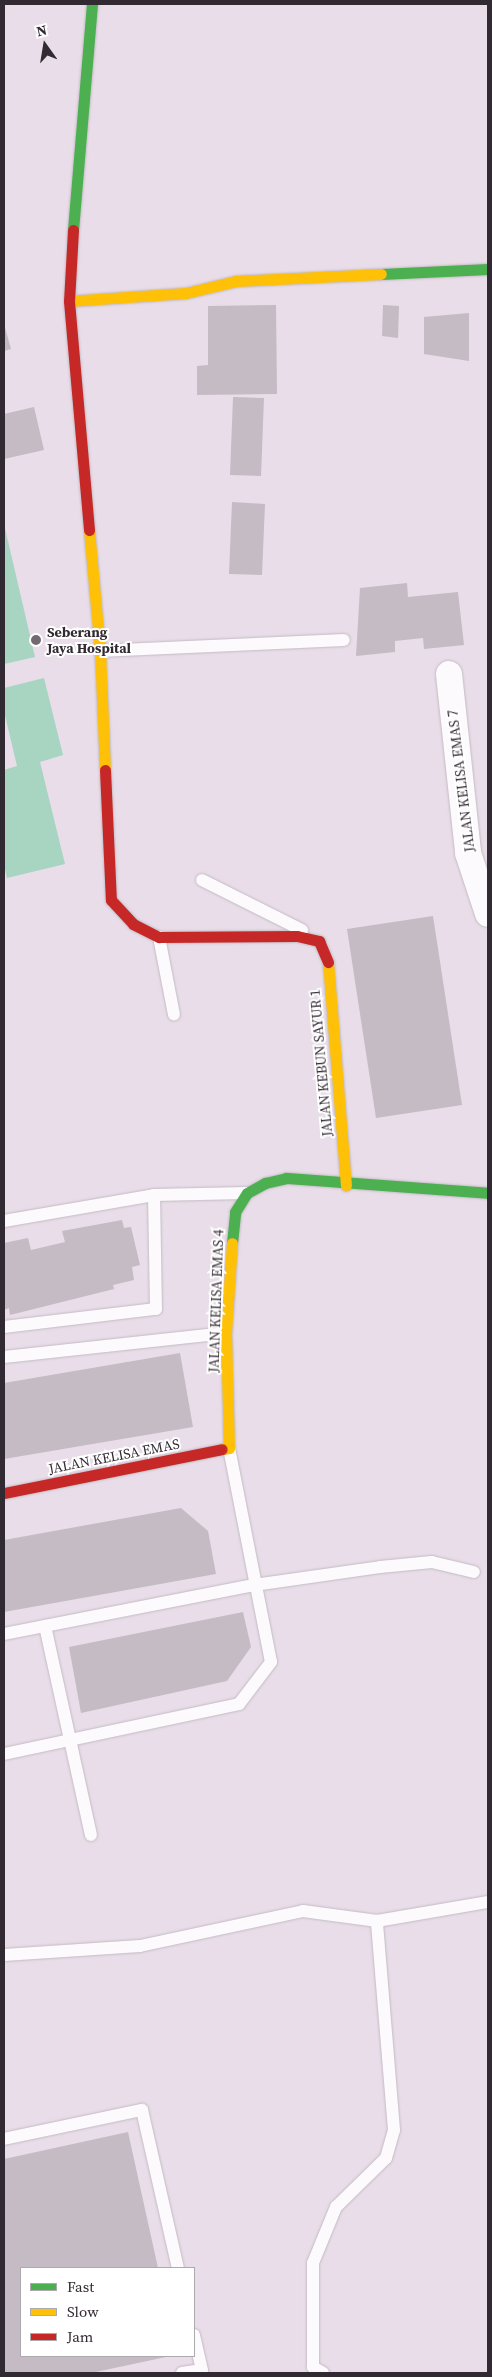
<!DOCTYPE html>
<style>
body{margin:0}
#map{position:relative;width:492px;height:2377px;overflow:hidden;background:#e8dde8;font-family:"Source Serif 4",serif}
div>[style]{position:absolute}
.green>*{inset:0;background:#a8d4c2}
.building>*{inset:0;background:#c4bbc4}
.roads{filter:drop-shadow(0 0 1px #c3bbc3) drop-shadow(0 0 1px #c3bbc3)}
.lane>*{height:12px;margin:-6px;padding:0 6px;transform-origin:6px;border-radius:6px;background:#fcfafc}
.street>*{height:26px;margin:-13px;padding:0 13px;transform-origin:13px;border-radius:13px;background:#fcfafc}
.fast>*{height:11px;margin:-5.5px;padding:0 5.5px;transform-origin:5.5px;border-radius:5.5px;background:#4caf50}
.slow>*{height:11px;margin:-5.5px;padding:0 5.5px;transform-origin:5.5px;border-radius:5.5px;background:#ffc107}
.jam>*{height:11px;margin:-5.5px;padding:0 5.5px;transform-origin:5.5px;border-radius:5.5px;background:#c62828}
.dots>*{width:14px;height:14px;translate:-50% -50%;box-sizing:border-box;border:2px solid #fff;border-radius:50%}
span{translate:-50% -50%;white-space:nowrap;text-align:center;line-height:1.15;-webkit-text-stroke:4px #fff;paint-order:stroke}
.poi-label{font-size:14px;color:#322a32;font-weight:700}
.left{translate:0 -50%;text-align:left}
.street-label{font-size:14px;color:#322a32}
.frame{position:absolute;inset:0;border:5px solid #322a32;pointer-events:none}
.legend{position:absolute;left:20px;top:2267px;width:175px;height:90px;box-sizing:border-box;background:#fff;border:1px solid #adaaad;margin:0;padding:6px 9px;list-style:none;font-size:15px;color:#322a32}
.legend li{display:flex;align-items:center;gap:10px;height:25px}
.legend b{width:25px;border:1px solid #adaaad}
.north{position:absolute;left:20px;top:20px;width:50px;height:50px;-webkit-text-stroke:4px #fff;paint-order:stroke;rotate:347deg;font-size:14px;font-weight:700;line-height:20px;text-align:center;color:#322a32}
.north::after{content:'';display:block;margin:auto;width:18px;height:22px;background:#322a32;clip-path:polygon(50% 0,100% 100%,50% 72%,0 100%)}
</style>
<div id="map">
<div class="green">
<div style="clip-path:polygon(4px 524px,35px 657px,4px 664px)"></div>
<div style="clip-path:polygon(44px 678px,63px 755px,40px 762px,65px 864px,7px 878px,4px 865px,4px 770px,17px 766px,4px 711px,4px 688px)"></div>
</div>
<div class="building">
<div style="clip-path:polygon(276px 305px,277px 394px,197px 395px,197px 366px,208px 365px,208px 306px)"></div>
<div style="clip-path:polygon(383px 305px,399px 306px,398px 338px,382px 336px)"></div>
<div style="clip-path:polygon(469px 313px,469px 361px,424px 354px,424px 317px)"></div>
<div style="clip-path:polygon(4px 324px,11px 349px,4px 351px)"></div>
<div style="clip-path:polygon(233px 397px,264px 398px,261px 476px,230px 475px)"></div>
<div style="clip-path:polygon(34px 407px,44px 450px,4px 459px,4px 414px)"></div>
<div style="clip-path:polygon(232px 502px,265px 504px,262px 575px,229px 574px)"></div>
<div style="clip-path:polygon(407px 583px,408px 597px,458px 592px,464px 645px,424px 649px,423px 638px,395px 641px,395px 652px,356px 656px,360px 588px)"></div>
<div style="clip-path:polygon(433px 916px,462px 1105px,376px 1118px,347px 929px)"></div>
<div style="clip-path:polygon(122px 1220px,124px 1228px,131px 1227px,140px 1265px,132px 1267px,134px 1280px,113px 1285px,114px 1289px,10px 1315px,9px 1308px,4px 1310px,4px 1243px,28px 1238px,31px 1250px,65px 1242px,62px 1231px)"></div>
<div style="clip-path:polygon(180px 1353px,193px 1427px,4px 1459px,4px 1383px)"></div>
<div style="clip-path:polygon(181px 1508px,208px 1531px,216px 1574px,4px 1612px,4px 1540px)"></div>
<div style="clip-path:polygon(243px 1612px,251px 1647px,227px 1681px,81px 1713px,69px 1647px)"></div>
<div style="clip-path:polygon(128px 2132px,158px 2268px,21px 2268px,21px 2356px,166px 2357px,91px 2373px,4px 2373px,4px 2159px)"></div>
</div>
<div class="roads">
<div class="lane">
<div style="left:100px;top:651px;width:244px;rotate:-2.6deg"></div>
<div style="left:202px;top:880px;width:112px;rotate:26.6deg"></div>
<div style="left:159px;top:937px;width:79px;rotate:79.1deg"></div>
<div style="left:4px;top:1221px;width:152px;rotate:-9.8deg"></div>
<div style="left:154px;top:1195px;width:92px;rotate:-1.2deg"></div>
<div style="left:4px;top:1327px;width:153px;rotate:-6.8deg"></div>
<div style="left:156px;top:1309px;width:114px;rotate:-91deg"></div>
<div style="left:4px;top:1357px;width:223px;rotate:-6.2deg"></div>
<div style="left:45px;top:1626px;width:214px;rotate:77.6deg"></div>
<div style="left:4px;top:1634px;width:255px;rotate:-11.1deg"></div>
<div style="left:254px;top:1585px;width:127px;rotate:-8.1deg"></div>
<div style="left:380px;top:1567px;width:52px;rotate:-5.5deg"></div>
<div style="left:432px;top:1562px;width:43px;rotate:13.4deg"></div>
<div style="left:4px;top:1754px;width:240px;rotate:-12deg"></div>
<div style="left:239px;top:1704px;width:53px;rotate:-52.7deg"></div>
<div style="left:271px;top:1662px;width:218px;rotate:-101.1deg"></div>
<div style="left:4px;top:1955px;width:136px;rotate:-3.8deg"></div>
<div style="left:140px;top:1946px;width:167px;rotate:-12.1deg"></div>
<div style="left:303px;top:1911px;width:75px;rotate:7.7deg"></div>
<div style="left:377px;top:1921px;width:113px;rotate:-9.7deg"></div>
<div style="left:4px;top:2139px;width:141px;rotate:-11.9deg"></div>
<div style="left:142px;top:2110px;width:162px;rotate:77.2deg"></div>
<div style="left:182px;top:2373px;width:20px;rotate:-9deg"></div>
<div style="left:202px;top:2370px;width:36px;rotate:-103deg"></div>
<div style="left:323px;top:2373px;width:12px;rotate:-149deg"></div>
<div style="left:313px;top:2367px;width:104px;rotate:-90deg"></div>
<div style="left:313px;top:2263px;width:61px;rotate:-67.7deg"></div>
<div style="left:336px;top:2207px;width:70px;rotate:-44.4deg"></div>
<div style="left:386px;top:2158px;width:29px;rotate:-74deg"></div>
<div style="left:394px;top:2130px;width:210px;rotate:-94.7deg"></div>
</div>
<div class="street">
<div style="left:449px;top:674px;width:180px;rotate:83.9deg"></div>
<div style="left:468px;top:853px;width:64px;rotate:71.8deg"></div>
</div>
<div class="fast">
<div style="left:73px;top:230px;width:227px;rotate:-85.2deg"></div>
<div style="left:381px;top:274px;width:107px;rotate:-2.7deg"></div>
<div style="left:232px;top:1243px;width:31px;rotate:-84deg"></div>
<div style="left:235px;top:1212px;width:22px;rotate:-58deg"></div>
<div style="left:247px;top:1193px;width:21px;rotate:-29deg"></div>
<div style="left:265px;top:1183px;width:22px;rotate:-13deg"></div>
<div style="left:286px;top:1178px;width:203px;rotate:4.2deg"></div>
</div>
<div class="slow">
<div style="left:69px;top:301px;width:117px;rotate:-3.9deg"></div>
<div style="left:186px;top:293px;width:51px;rotate:-13.5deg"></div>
<div style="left:236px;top:281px;width:145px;rotate:-2.8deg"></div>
<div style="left:89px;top:530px;width:121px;rotate:84.8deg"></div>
<div style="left:100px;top:651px;width:119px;rotate:87.6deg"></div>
<div style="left:328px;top:962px;width:224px;rotate:85.4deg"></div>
<div style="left:222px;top:1449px;width:7px;rotate:-8deg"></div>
<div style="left:229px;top:1448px;width:115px;rotate:-91.5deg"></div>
<div style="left:226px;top:1333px;width:90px;rotate:-86.2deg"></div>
</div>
<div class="jam">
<div style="left:73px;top:230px;width:71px;rotate:93.2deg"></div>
<div style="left:69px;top:301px;width:230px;rotate:85deg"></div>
<div style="left:105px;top:770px;width:130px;rotate:87.4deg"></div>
<div style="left:111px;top:900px;width:33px;rotate:47deg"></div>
<div style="left:133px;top:924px;width:29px;rotate:27deg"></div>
<div style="left:159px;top:937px;width:138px;rotate:-0.4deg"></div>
<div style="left:297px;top:936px;width:23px;rotate:13deg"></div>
<div style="left:319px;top:941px;width:23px;rotate:67deg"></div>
<div style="left:4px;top:1493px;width:222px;rotate:-11.4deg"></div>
</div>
</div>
<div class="dots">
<div style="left:36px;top:640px;background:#726972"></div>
</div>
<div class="poi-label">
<span class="left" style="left:47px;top:640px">Seberang<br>Jaya Hospital</span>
</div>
<div class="street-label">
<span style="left:461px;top:781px;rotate:-97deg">JALAN KELISA EMAS 7</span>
<span style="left:321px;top:1063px;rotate:-95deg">JALAN KEBUN SAYUR 1</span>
<span style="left:216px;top:1301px;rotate:-88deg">JALAN KELISA EMAS 4</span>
<span style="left:114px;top:1456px;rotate:-11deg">JALAN KELISA EMAS</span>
</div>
<div class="frame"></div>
<ul class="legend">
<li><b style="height:6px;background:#4caf50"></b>Fast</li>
<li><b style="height:6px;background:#ffc107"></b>Slow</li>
<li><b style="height:6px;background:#c62828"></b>Jam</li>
</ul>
<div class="north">N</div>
</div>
